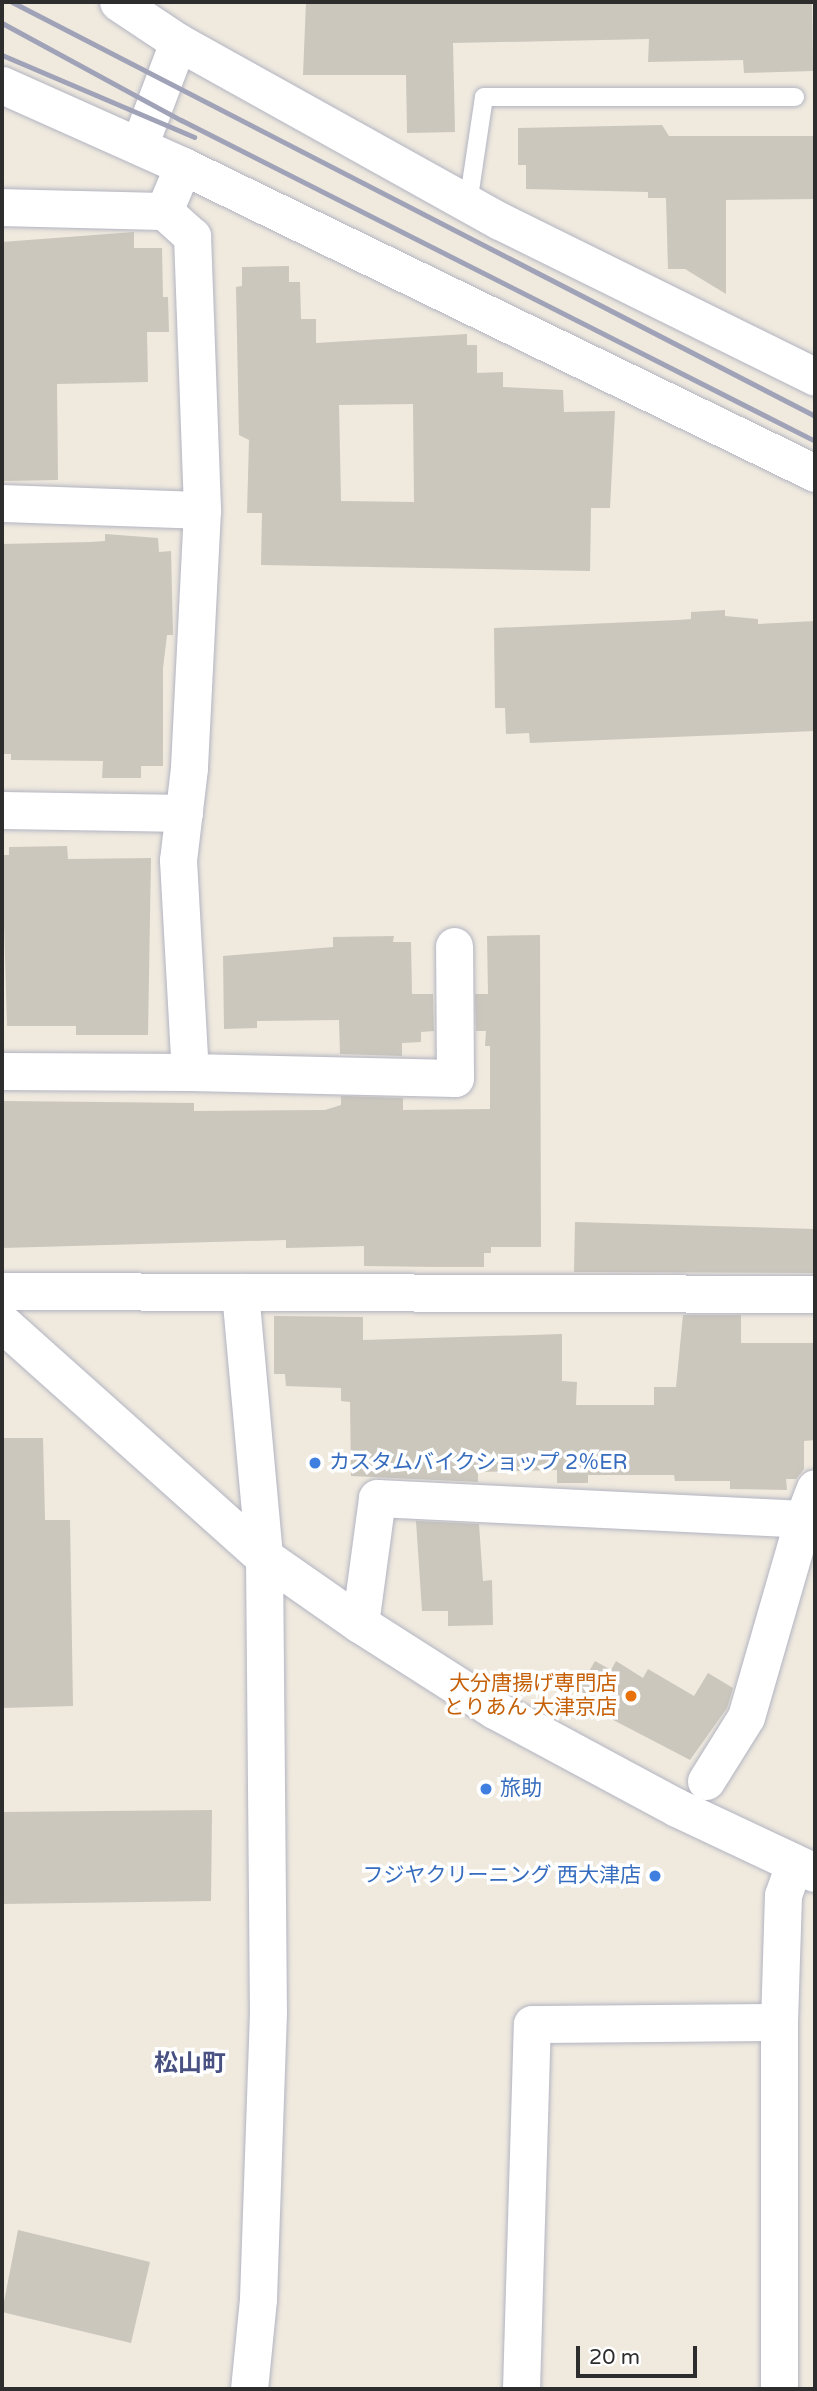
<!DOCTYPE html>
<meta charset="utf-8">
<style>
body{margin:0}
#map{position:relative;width:817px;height:2391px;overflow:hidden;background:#efe9de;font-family:"Varela Round","Noto Sans JP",sans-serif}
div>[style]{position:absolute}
.building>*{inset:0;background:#cbc7bd}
.roads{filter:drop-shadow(0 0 2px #b2b4c1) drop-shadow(0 0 2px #b2b4c1)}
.service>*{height:18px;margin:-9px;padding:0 9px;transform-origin:9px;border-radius:9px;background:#fff}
.minor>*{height:37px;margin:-18.5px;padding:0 18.5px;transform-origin:18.5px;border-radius:18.5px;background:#fff}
.tertiary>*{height:38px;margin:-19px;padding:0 19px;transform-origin:19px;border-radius:19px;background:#fff}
.rail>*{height:5px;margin:-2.5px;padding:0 2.5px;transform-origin:2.5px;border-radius:2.5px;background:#a0a3b8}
.dots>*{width:19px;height:19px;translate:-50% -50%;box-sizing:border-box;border:4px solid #fff;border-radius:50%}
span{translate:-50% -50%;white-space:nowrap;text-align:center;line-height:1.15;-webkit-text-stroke:7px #fff;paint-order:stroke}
.shop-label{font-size:21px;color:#366cbe}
.left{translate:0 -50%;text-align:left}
.right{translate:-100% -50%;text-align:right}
.food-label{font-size:21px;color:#c56008}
.quarter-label{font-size:24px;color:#495182;font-weight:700}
.frame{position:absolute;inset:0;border:4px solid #2d2d2d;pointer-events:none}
.scale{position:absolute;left:576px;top:2346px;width:121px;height:32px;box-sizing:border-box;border:4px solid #2d2d2d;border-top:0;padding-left:9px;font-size:21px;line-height:24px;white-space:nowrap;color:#2d2d2d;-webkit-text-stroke:5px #fff;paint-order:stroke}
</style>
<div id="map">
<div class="building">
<div style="clip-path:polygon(306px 2px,812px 2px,813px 71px,744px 73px,743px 60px,648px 62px,649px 39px,453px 43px,455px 132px,407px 133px,406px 75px,303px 75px)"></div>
<div style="clip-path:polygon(662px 125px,669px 136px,815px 136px,815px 199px,726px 200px,726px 294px,685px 269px,668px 269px,666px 198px,648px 198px,648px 192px,526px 189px,526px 165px,518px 165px,518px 128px)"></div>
<div style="clip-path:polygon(134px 232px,134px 248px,162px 248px,163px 297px,168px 297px,169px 332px,147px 332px,148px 382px,57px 384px,58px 480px,2px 481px,2px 242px)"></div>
<div style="clip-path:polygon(evenodd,289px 266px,289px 282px,300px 282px,301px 319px,316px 319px,316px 343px,467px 334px,467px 345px,477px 345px,477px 373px,503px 372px,503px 387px,563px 390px,564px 412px,615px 411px,610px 508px,591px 508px,590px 571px,261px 565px,262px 513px,247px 513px,249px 440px,239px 435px,236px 287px,242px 286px,242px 267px,289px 266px,413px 404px,414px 502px,341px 501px,339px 405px,413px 404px)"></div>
<div style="clip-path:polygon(105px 534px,158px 538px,159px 552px,171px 551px,173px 635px,167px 635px,163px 668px,163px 766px,141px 766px,141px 778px,102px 778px,103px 761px,11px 760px,11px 754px,2px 754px,2px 544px,91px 542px,105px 541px)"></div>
<div style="clip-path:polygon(725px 610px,725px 616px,758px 619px,758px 624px,815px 621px,815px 731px,530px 743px,529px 733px,506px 734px,505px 708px,495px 708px,494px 628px,678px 620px,691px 619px,691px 612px)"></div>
<div style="clip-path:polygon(67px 846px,68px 859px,151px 858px,148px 1035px,76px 1035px,76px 1026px,7px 1026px,2px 855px,9px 855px,9px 847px)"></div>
<div style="clip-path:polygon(540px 935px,541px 1247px,491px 1247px,491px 1253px,484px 1253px,484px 1267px,436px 1267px,364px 1266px,364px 1246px,286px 1248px,286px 1240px,2px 1248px,3px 1101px,194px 1103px,194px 1111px,325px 1110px,341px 1105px,341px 1096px,403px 1098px,403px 1110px,490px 1109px,490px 1046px,485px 1046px,486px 1031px,476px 1031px,475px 994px,488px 994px,487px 936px)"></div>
<div style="clip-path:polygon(394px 936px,393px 942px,411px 942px,412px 994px,433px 994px,434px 1031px,421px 1032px,421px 1042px,402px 1043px,402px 1056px,340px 1054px,339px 1020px,257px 1021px,257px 1028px,224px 1029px,223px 956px,333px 947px,333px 937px)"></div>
<div style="clip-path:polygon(575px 1222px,815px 1229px,815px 1273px,574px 1272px)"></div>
<div style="clip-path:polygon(683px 1315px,741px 1315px,741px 1343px,815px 1343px,815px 1440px,804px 1441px,804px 1469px,796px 1479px,786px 1479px,787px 1490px,730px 1489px,730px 1481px,675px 1481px,674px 1475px,588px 1475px,588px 1483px,557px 1483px,557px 1470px,478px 1472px,478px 1482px,351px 1476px,350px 1402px,341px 1401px,341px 1388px,286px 1386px,285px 1374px,274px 1374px,274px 1316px,363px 1317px,363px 1340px,562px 1334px,562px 1381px,577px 1382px,576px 1405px,654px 1405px,654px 1387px,676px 1387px)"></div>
<div style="clip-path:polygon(2px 1438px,43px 1438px,45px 1520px,70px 1520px,73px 1706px,2px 1708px)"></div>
<div style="clip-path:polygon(416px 1521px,479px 1524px,483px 1581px,492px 1580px,493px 1625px,448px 1626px,448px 1611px,422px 1611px)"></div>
<div style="clip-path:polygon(595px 1661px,611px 1670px,616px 1661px,643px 1678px,648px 1669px,694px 1696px,708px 1673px,733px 1688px,727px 1708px,690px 1760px,573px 1699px)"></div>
<div style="clip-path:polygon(212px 1810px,211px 1901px,2px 1904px,2px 1812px)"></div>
<div style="clip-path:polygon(18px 2230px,150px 2262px,131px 2343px,2px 2312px)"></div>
</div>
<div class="roads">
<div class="service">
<div style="left:468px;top:204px;width:108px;rotate:-81.5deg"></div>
<div style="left:484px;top:97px;width:311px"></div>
</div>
<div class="minor">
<div style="left:118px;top:2px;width:72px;rotate:33.7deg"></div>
<div style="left:178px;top:42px;width:368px;rotate:29.1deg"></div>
<div style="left:500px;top:221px;width:352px;rotate:26.3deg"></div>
<div style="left:2px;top:85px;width:198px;rotate:24.1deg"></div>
<div style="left:183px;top:166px;width:703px;rotate:25.91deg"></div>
<div style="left:139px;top:146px;width:111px;rotate:-69.4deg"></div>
<div style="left:183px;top:166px;width:49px;rotate:112.9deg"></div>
<div style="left:164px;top:211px;width:38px;rotate:42deg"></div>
<div style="left:192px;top:236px;width:274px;rotate:87.9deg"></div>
<div style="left:2px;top:207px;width:162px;rotate:1.4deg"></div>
<div style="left:2px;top:503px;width:200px;rotate:2deg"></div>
<div style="left:202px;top:510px;width:258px;rotate:92.9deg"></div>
<div style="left:189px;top:768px;width:93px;rotate:96.8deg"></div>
<div style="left:178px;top:860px;width:212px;rotate:86.8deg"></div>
<div style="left:190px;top:1072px;width:188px;rotate:-179.7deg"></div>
<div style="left:2px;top:810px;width:182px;rotate:0.9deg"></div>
<div style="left:190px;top:1072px;width:265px;rotate:1.3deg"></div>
<div style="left:455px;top:1078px;width:132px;rotate:-90.4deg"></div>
<div style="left:2px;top:1291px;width:813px;rotate:0.21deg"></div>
<div style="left:240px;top:1292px;width:266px;rotate:84.8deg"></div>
<div style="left:264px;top:1557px;width:455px;rotate:89.5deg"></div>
<div style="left:268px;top:2012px;width:287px;rotate:92deg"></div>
<div style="left:258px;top:2299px;width:90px;rotate:95.7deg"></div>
<div style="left:360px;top:1624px;width:127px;rotate:-82.3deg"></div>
<div style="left:377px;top:1498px;width:427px;rotate:2.8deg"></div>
<div style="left:803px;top:1519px;width:33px;rotate:-69deg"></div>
<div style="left:706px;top:1781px;width:75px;rotate:-58deg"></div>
<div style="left:746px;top:1717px;width:206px;rotate:-73.9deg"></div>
<div style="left:521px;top:2389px;width:365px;rotate:-88.3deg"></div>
<div style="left:532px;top:2024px;width:247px;rotate:-0.5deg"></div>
<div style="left:779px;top:2389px;width:367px;rotate:-90deg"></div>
<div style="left:779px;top:2022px;width:127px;rotate:-88.2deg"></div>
<div style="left:783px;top:1895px;width:32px;rotate:-70deg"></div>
</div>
<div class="tertiary">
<div style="left:2px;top:1323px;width:351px;rotate:41.8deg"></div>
<div style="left:264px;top:1557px;width:117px;rotate:34.9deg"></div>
<div style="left:360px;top:1624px;width:160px;rotate:32.5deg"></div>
<div style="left:495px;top:1710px;width:207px;rotate:28.3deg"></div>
<div style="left:677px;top:1808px;width:153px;rotate:25.2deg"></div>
</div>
</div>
<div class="rail">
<div style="left:12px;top:2px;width:903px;rotate:27.27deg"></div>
<div style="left:2px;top:23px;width:204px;rotate:28.5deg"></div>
<div style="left:181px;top:120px;width:711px;rotate:26.85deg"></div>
<div style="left:2px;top:55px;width:209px;rotate:23.1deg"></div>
</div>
<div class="dots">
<div style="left:315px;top:1463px;background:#3f7fe0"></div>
<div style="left:631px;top:1696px;background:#e8710a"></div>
<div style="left:486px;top:1789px;background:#3f7fe0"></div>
<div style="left:655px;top:1876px;background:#3f7fe0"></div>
</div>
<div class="shop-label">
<span class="left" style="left:329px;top:1463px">カスタムバイクショップ 2％ER</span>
<span class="left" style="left:500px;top:1789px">旅助</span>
<span class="right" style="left:641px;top:1876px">フジヤクリーニング 西大津店</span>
</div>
<div class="food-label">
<span class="right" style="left:617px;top:1696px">大分唐揚げ専門店<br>とりあん 大津京店</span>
</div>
<div class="quarter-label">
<span style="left:190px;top:2064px">松山町</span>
</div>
<div class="frame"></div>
<div class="scale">20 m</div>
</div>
